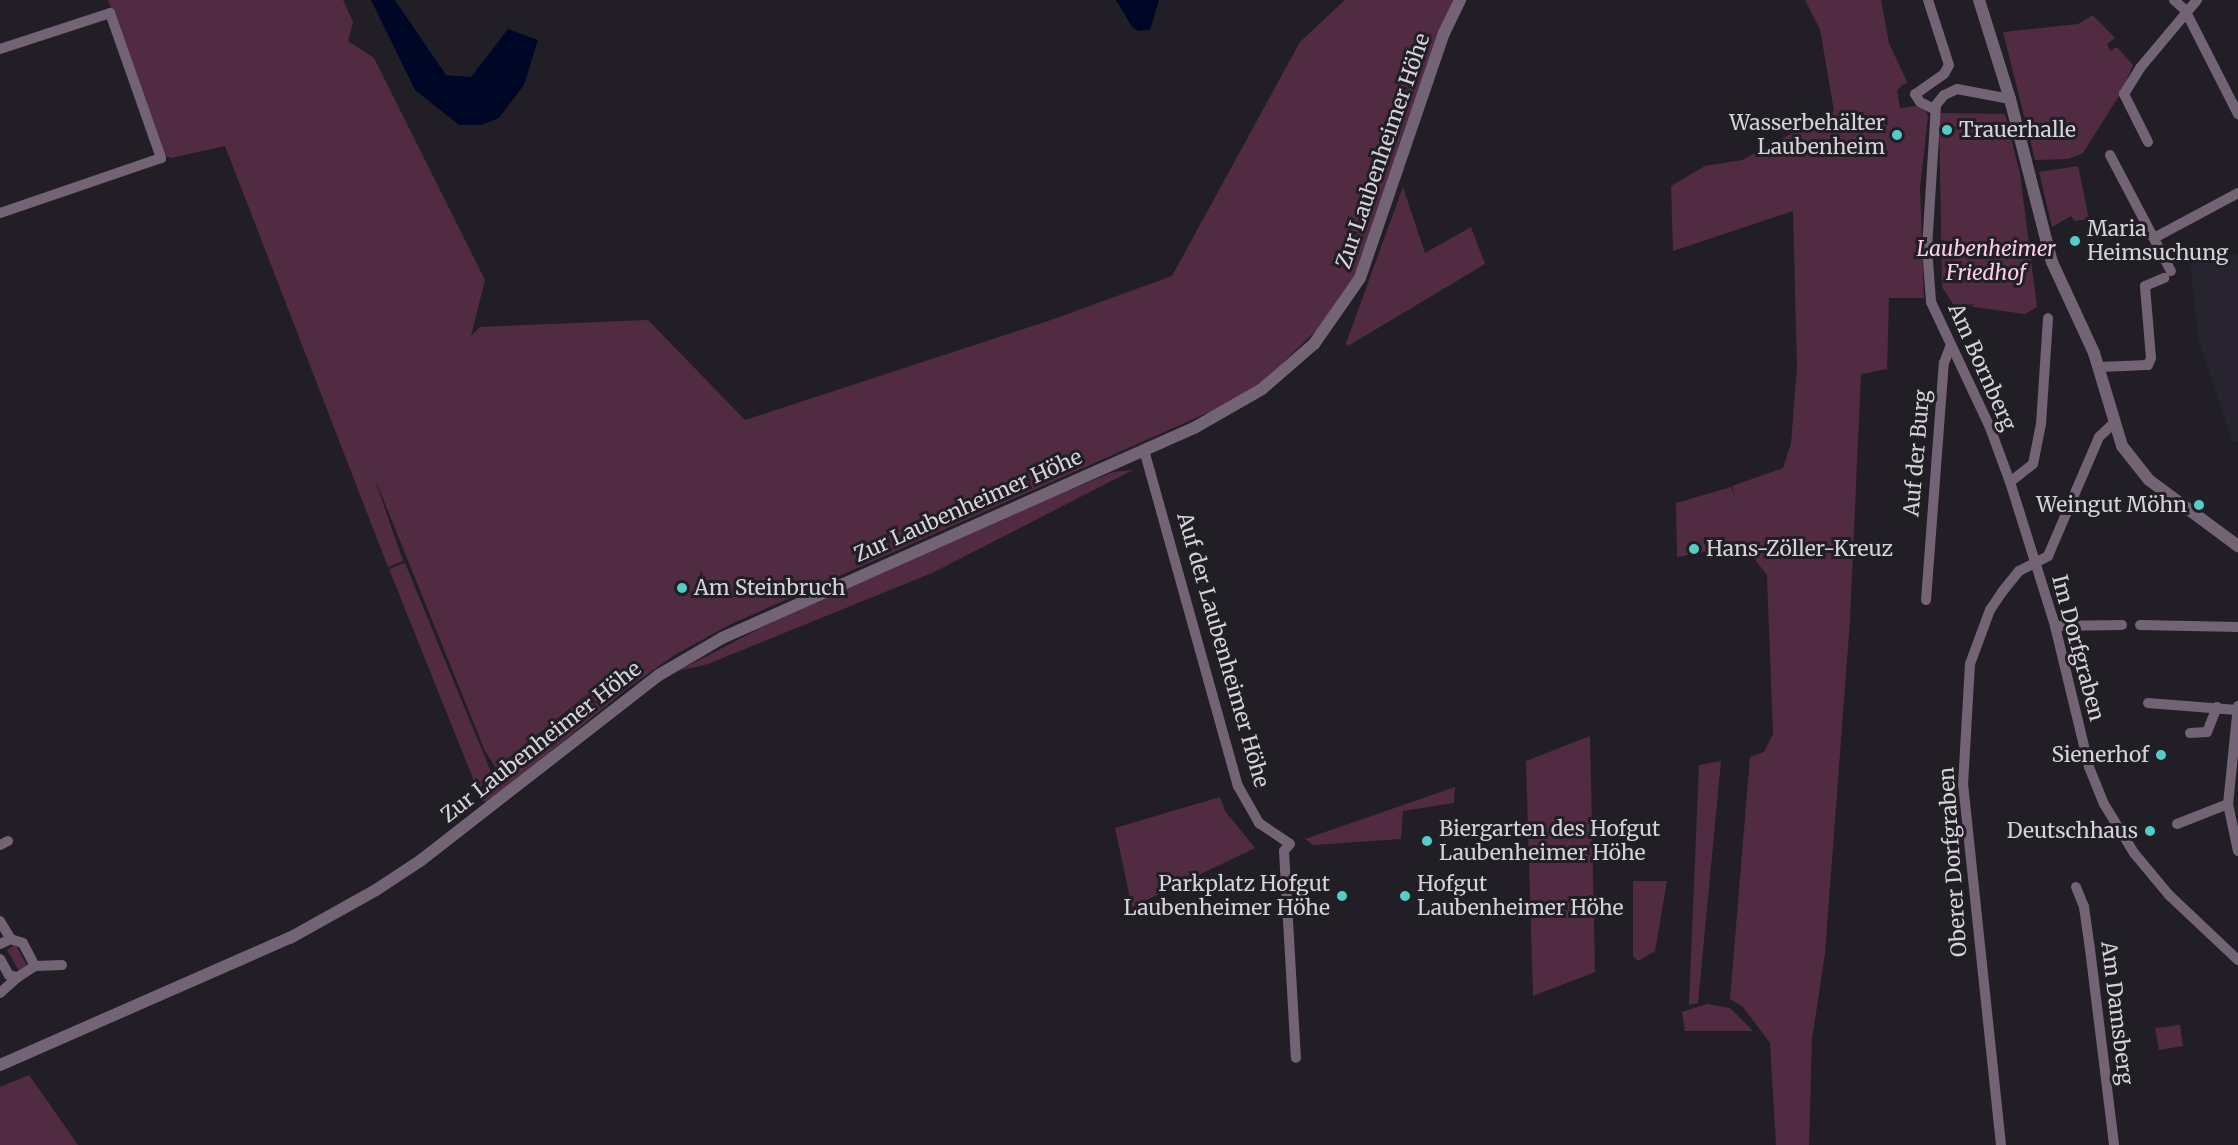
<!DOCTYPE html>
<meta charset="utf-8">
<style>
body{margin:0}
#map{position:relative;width:2238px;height:1145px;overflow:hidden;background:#211f25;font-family:Merriweather,serif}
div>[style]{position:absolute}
.built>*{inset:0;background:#272430}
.green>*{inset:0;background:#512b42}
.water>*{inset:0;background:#000626}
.minor>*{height:10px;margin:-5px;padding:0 5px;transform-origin:5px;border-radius:5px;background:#726475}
.tertiary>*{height:12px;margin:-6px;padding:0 6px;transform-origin:6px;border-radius:6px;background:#726475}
.dots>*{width:16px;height:16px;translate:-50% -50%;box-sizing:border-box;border:3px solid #211f25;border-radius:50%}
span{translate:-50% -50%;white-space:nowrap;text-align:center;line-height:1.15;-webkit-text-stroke:6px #211f25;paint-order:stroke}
.poi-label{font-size:21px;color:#d4d3d7}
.right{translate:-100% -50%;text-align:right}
.left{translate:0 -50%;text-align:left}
.street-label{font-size:21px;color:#d4d3d7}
.park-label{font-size:21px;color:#fbcee8;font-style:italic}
</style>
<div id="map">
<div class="built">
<div style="clip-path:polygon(2238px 254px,2238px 441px,2232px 441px,2199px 342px,2190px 264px)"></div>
</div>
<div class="green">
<div style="clip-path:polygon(108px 0,343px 0,353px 22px,348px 41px,374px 58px,485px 280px,471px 336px,480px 327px,648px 320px,745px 420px,1051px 320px,1172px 276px,1300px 42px,1345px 0,1454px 0,1403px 132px,1371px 238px,1352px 284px,1331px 316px,1263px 382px,1232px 402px,729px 625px,673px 656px,628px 688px,489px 802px,483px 801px,484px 794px,499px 771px,599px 685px,496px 768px,485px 751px,373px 474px,403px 561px,388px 567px,225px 146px,171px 158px,164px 155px)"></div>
<div style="clip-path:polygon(1805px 0,1881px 0,1889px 43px,1907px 82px,1897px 90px,1900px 108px,1915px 106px,1925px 109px,1928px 117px,1920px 188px,1924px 298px,1889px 298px,1887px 369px,1861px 374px,1850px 620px,1825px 953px,1812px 1039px,1809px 1145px,1776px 1145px,1770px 1043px,1743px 1007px,1730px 999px,1750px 757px,1764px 752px,1773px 734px,1767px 575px,1743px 545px,1677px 557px,1676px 503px,1731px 487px,1735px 497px,1732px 486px,1783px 468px,1791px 443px,1797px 367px,1793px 211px,1673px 251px,1671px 186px,1705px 166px,1742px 160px,1834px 111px,1820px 29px)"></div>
<div style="clip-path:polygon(2093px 15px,2115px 38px,2107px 44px,2110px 51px,2117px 47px,2133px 65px,2122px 91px,2083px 153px,2068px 159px,2035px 160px,2003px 32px,2078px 24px)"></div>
<div style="clip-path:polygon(1939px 113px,2005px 114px,2020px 174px,2037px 307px,2025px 314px,1953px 304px,1942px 287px)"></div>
<div style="clip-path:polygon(2078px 166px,2089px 219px,2075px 221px,2071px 216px,2052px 227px,2039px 172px)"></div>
<div style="clip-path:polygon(1403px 187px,1425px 253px,1471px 227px,1485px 264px,1348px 346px,1346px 343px)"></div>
<div style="clip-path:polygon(1133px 470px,932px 573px,708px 664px,678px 671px,774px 621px,1016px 512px,1113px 472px)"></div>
<div style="clip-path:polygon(405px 563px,491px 772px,478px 791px,389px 569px)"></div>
<div style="clip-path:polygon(1590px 736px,1595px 972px,1533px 996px,1526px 761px)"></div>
<div style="clip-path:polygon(1721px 761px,1698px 1003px,1689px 1005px,1699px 765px)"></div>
<div style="clip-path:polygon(1455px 787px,1454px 803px,1403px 811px,1401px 839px,1313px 845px,1305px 839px)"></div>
<div style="clip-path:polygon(1220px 797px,1225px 811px,1255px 848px,1132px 907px,1115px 828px)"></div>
<div style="clip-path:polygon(1633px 881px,1667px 881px,1655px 951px,1638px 961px,1633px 956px)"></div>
<div style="clip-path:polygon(15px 944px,28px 967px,19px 971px,7px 950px)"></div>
<div style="clip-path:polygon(1707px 1004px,1730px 1008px,1753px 1031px,1685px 1031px,1682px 1012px)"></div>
<div style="clip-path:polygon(2180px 1025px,2183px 1046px,2159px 1050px,2155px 1028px)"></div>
<div style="clip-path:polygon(29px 1075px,55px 1112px,78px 1145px,0 1145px,0 1087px)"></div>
</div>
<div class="water">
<div style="clip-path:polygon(371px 0,395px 0,446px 75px,471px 77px,508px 29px,538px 40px,524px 85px,499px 118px,481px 125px,459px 125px,415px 90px)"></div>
<div style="clip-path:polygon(1116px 0,1159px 0,1150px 30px,1138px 31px,1132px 27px)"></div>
</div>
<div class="minor">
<div style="left:1928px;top:0;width:68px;rotate:72.1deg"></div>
<div style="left:1949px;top:65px;width:10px;rotate:119deg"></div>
<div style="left:1944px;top:74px;width:35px;rotate:145deg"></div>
<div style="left:1915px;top:94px;width:9px;rotate:58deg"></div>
<div style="left:1920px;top:102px;width:16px;rotate:27deg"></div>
<div style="left:2174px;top:0;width:15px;rotate:42deg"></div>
<div style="left:2185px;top:10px;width:117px;rotate:63deg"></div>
<div style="left:0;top:49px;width:116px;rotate:-18.1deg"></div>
<div style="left:110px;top:13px;width:154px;rotate:70.6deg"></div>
<div style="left:161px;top:158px;width:170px;rotate:161.1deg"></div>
<div style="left:2010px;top:99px;width:54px;rotate:-169.3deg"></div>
<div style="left:1957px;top:89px;width:14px;rotate:155deg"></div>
<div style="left:1944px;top:95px;width:13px;rotate:129deg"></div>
<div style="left:1936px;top:105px;width:142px;rotate:93.6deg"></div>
<div style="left:1927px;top:247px;width:55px;rotate:85.8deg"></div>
<div style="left:1931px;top:302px;width:136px;rotate:64.8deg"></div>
<div style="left:1989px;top:425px;width:61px;rotate:69.8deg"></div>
<div style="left:2010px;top:482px;width:151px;rotate:72.6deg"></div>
<div style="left:2055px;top:626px;width:145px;rotate:76.4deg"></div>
<div style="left:2089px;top:767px;width:40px;rotate:68deg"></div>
<div style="left:2104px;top:804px;width:57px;rotate:58.5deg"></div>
<div style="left:2134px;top:853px;width:55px;rotate:50.2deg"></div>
<div style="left:2169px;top:895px;width:95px;rotate:43.3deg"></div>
<div style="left:2148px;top:142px;width:54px;rotate:-116.6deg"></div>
<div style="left:2124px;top:94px;width:31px;rotate:-58deg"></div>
<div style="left:2140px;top:68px;width:89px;rotate:-50deg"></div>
<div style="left:2110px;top:155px;width:131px;rotate:62.3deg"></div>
<div style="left:2154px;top:238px;width:95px;rotate:-28.2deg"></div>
<div style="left:2099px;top:367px;width:49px;rotate:-2.3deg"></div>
<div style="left:2148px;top:365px;width:8px;rotate:-67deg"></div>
<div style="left:2151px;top:358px;width:72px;rotate:-94.8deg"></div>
<div style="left:2145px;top:286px;width:21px;rotate:-23deg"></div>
<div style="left:1144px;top:450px;width:349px;rotate:74.4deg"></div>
<div style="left:1238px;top:786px;width:43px;rotate:60.4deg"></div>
<div style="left:1259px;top:823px;width:37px;rotate:34deg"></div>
<div style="left:1290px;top:844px;width:9px;rotate:131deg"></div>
<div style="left:1284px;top:851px;width:207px;rotate:86.7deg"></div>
<div style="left:2010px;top:482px;width:29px;rotate:-38deg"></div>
<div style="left:2033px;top:464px;width:41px;rotate:-78.7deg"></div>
<div style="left:2041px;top:424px;width:106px;rotate:-86.2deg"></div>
<div style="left:1926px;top:600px;width:238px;rotate:-85.7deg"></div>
<div style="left:1944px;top:363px;width:17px;rotate:-69deg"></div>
<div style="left:2140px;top:625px;width:98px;rotate:1.2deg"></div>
<div style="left:2055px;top:626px;width:67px;rotate:-0.9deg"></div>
<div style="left:2148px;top:703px;width:89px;rotate:4.5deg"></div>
<div style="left:2238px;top:706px;width:99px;rotate:95.8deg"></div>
<div style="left:2228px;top:804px;width:48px;rotate:78deg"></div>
<div style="left:2190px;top:733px;width:17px;rotate:-3deg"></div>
<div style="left:2207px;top:732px;width:27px;rotate:-68deg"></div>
<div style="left:2177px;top:824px;width:55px;rotate:-21.4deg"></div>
<div style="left:0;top:845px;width:9px;rotate:-27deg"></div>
<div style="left:2076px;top:887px;width:22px;rotate:68deg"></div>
<div style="left:2084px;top:907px;width:42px;rotate:81.9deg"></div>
<div style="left:2090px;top:949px;width:197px;rotate:83deg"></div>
<div style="left:0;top:921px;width:21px;rotate:59deg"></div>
<div style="left:11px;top:939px;width:12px;rotate:156deg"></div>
<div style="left:0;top:959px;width:18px;rotate:61deg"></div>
<div style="left:9px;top:975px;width:9px;rotate:13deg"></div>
<div style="left:18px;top:977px;width:20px;rotate:-33deg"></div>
<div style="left:35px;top:966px;width:26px;rotate:-118deg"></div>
<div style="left:23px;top:943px;width:13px;rotate:-162deg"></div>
<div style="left:35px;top:966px;width:27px;rotate:-2deg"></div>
<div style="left:0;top:993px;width:24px;rotate:-42deg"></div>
<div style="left:2001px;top:1145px;width:362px;rotate:-96deg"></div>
<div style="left:1963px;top:785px;width:121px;rotate:-86.7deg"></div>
<div style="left:1970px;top:664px;width:58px;rotate:-69.7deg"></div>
<div style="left:1990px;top:610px;width:22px;rotate:-56deg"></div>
<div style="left:2002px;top:592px;width:27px;rotate:-51deg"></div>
<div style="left:2019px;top:571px;width:33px;rotate:-27deg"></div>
<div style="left:2048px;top:556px;width:129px;rotate:-66.8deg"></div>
<div style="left:2099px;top:437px;width:21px;rotate:-43deg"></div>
</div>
<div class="tertiary">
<div style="left:1979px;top:0;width:104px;rotate:72.6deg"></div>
<div style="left:2010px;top:99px;width:168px;rotate:75.6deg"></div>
<div style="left:2052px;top:262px;width:100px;rotate:65.2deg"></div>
<div style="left:2094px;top:353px;width:97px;rotate:73.2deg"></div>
<div style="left:2122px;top:446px;width:43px;rotate:51.5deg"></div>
<div style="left:2149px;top:480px;width:111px;rotate:36.6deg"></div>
<div style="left:0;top:1065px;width:317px;rotate:-23.7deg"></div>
<div style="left:290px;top:938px;width:98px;rotate:-29.2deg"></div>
<div style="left:376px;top:890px;width:53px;rotate:-33.4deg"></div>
<div style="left:420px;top:861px;width:303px;rotate:-37.9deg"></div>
<div style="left:659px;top:675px;width:73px;rotate:-30.4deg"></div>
<div style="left:722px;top:638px;width:517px;rotate:-23.99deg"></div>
<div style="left:1194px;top:428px;width:78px;rotate:-29.8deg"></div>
<div style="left:1262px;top:389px;width:69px;rotate:-40.9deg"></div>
<div style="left:1314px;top:344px;width:80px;rotate:-55.1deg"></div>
<div style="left:1360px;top:278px;width:259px;rotate:-71.1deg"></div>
<div style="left:1444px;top:33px;width:37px;rotate:-64deg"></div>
</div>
<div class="dots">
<div style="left:1947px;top:130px;background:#54cdc8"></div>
<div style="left:1897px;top:135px;background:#54cdc8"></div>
<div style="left:2075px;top:241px;background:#54cdc8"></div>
<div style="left:2199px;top:505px;background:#54cdc8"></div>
<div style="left:1694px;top:549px;background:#54cdc8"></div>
<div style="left:682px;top:588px;background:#54cdc8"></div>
<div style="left:2161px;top:755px;background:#54cdc8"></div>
<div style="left:2150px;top:831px;background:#54cdc8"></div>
<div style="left:1427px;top:841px;background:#54cdc8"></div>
<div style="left:1342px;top:896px;background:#54cdc8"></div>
<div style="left:1405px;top:896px;background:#54cdc8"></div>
</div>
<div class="poi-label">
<span class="right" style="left:1885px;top:135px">Wasserbehälter<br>Laubenheim</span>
<span class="left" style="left:1959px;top:130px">Trauerhalle</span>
<span class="left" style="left:2087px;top:241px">Maria<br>Heimsuchung</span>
<span class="right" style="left:2187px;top:505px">Weingut Möhn</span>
<span class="left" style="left:1706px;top:549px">Hans-Zöller-Kreuz</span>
<span class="left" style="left:694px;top:588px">Am Steinbruch</span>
<span class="right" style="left:2149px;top:755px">Sienerhof</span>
<span class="left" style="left:1439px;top:841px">Biergarten des Hofgut<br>Laubenheimer Höhe</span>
<span class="right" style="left:2138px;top:831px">Deutschhaus</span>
<span class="right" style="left:1330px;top:896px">Parkplatz Hofgut<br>Laubenheimer Höhe</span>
<span class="left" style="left:1417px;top:896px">Hofgut<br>Laubenheimer Höhe</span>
</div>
<div class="street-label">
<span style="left:1383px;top:151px;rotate:-71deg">Zur Laubenheimer Höhe</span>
<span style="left:1982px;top:367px;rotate:66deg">Am Bornberg</span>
<span style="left:1917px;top:453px;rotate:-85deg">Auf der Burg</span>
<span style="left:968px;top:506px;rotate:-24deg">Zur Laubenheimer Höhe</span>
<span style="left:2078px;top:648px;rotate:75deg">Im Dorfgraben</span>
<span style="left:1223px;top:650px;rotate:74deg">Auf der Laubenheimer Höhe</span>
<span style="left:541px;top:742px;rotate:-38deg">Zur Laubenheimer Höhe</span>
<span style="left:1953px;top:862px;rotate:-94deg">Oberer Dorfgraben</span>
<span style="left:2117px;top:1013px;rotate:83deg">Am Damsberg</span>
</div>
<div class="park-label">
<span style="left:1986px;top:261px">Laubenheimer<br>Friedhof</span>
</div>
</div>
